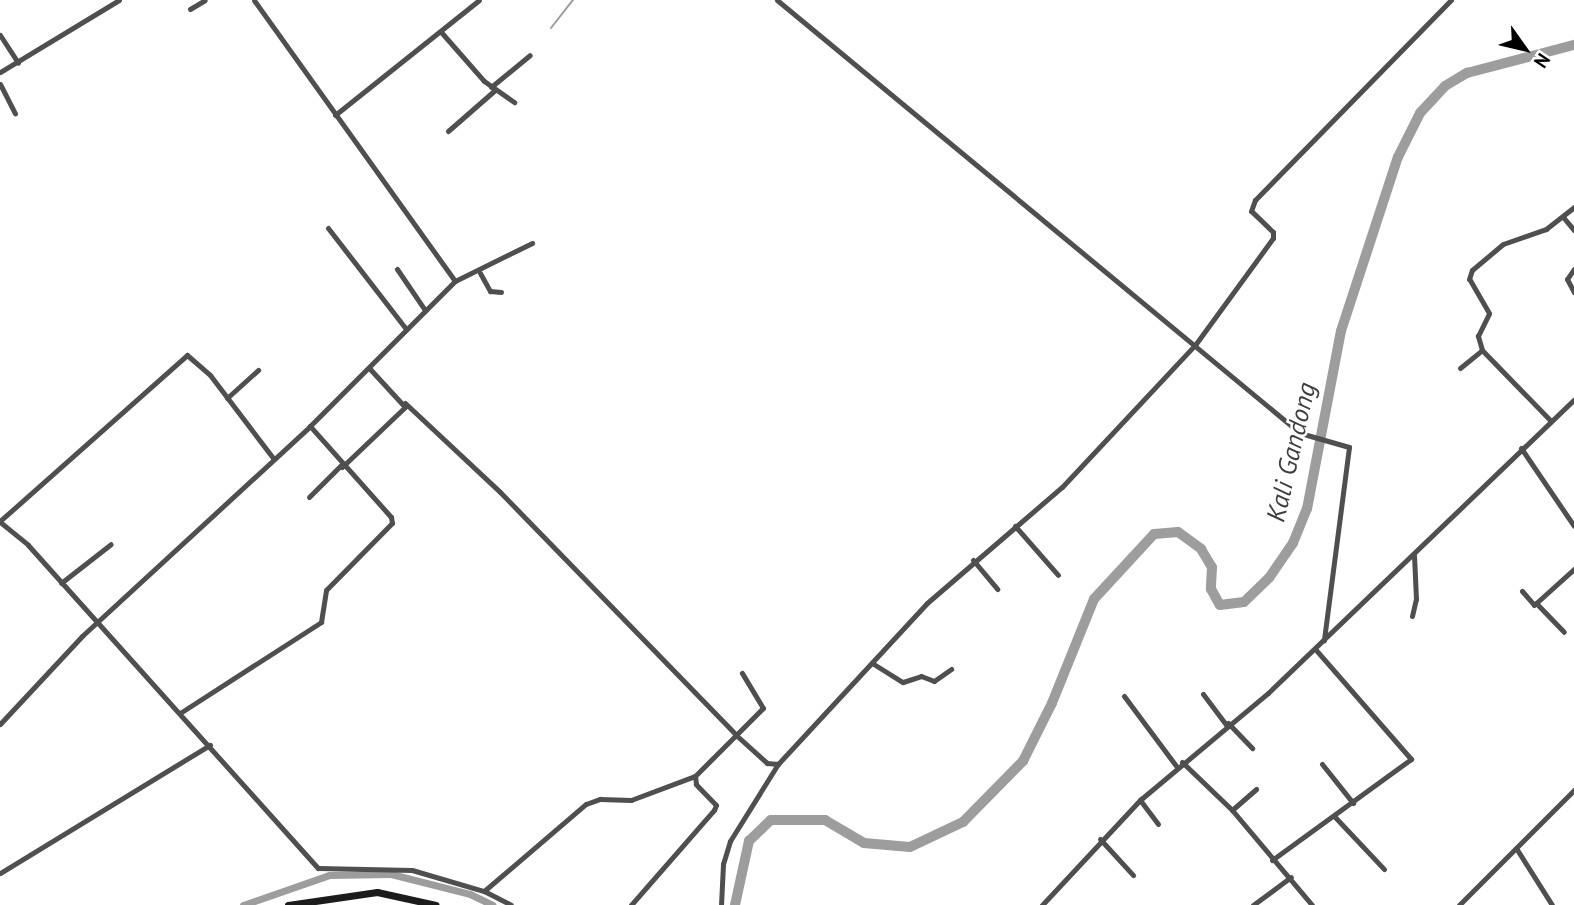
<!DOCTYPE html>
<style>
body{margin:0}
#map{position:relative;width:1574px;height:905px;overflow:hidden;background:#fff;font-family:"PT Sans",sans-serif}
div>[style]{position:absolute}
.stream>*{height:2px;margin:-1px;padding:0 1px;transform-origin:1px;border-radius:1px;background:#9d9d9d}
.canal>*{height:7px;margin:-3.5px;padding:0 3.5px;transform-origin:3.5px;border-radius:3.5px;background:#9d9d9d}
.river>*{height:10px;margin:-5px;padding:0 5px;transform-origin:5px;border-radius:5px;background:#9d9d9d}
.street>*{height:5px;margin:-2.5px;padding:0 2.5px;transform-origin:2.5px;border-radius:2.5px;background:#4f4f4f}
.secondary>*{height:7px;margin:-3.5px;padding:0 3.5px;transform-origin:3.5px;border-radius:3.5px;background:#1c1c1c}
span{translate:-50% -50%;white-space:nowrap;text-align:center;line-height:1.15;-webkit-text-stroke:5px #fff;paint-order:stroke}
.water-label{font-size:26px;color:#3e3e3e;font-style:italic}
.north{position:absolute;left:1490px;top:14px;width:70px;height:70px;-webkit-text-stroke:5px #fff;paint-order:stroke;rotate:124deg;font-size:19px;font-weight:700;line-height:28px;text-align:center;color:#000}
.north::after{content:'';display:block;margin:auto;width:24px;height:32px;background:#000;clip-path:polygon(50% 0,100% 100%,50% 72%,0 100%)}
</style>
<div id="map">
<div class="stream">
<div style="left:551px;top:28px;width:36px;rotate:-52deg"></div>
</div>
<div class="canal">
<div style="left:243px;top:905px;width:91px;rotate:-19.2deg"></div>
<div style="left:329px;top:875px;width:62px;rotate:-0.9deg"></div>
<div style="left:391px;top:874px;width:81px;rotate:14.2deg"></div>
<div style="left:470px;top:894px;width:25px;rotate:26deg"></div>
</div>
<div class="river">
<div style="left:735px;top:905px;width:66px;rotate:-77.7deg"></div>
<div style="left:749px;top:841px;width:30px;rotate:-44deg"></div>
<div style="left:771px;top:820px;width:54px"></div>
<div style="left:825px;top:820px;width:45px;rotate:30.5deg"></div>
<div style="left:864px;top:843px;width:46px;rotate:5deg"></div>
<div style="left:910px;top:847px;width:59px;rotate:-25.3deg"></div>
<div style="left:963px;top:822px;width:86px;rotate:-45.5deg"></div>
<div style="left:1023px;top:761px;width:65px;rotate:-63.4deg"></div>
<div style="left:1052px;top:703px;width:112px;rotate:-68deg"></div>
<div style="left:1094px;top:599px;width:88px;rotate:-47.3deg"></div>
<div style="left:1154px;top:534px;width:24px;rotate:-5deg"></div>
<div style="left:1178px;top:532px;width:29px;rotate:36deg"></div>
<div style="left:1201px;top:549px;width:21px;rotate:59deg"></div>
<div style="left:1212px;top:567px;width:22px;rotate:93deg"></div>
<div style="left:1211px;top:589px;width:18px;rotate:61deg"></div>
<div style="left:1220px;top:605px;width:24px;rotate:-7deg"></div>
<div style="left:1244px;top:602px;width:35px;rotate:-44deg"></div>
<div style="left:1269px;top:578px;width:42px;rotate:-55.6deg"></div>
<div style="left:1293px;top:543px;width:37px;rotate:-68deg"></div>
<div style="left:1307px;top:509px;width:181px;rotate:-79.2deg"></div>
<div style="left:1341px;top:331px;width:183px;rotate:-71.9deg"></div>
<div style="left:1398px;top:157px;width:49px;rotate:-63.4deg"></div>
<div style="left:1420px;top:113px;width:37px;rotate:-47deg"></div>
<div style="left:1445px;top:86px;width:26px;rotate:-31deg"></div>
<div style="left:1467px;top:73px;width:111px;rotate:-14.7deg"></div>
</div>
<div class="street">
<div style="left:777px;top:0;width:679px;rotate:39.62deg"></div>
<div style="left:1300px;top:433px;width:51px;rotate:15.9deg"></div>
<div style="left:1349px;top:447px;width:195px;rotate:97.4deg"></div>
<div style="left:190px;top:9px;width:17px;rotate:-31deg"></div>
<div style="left:441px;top:32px;width:65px;rotate:48.7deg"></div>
<div style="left:484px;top:81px;width:37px;rotate:35deg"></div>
<div style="left:0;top:35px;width:33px;rotate:57deg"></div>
<div style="left:0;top:72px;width:139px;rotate:-31.2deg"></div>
<div style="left:0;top:84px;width:33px;rotate:63deg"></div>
<div style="left:491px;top:87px;width:50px;rotate:-39.4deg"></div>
<div style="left:335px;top:115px;width:184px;rotate:-38.6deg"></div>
<div style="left:448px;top:131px;width:62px;rotate:-41.1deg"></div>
<div style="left:1563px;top:217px;width:17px;rotate:50deg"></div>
<div style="left:328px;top:228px;width:128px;rotate:52.3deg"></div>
<div style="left:397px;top:269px;width:50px;rotate:55.7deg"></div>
<div style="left:1574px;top:269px;width:12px;rotate:125deg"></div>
<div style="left:1567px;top:279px;width:15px;rotate:62deg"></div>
<div style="left:480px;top:273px;width:21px;rotate:61deg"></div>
<div style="left:490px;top:291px;width:11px;rotate:5deg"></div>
<div style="left:455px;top:281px;width:86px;rotate:-26.3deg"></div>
<div style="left:1460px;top:368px;width:28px;rotate:-39deg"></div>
<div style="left:227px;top:398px;width:42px;rotate:-42.1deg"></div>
<div style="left:405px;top:403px;width:130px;rotate:43.1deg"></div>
<div style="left:500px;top:492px;width:339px;rotate:45.8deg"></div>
<div style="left:736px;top:735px;width:38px;rotate:-45deg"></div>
<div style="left:763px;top:708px;width:41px;rotate:-121deg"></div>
<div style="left:1550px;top:420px;width:98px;rotate:-134.2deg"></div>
<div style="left:1482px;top:350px;width:15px;rotate:-106deg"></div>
<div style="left:1478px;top:336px;width:25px;rotate:-64deg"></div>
<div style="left:1489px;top:313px;width:39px;rotate:-120deg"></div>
<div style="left:1469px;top:279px;width:9px;rotate:-72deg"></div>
<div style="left:1472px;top:270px;width:40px;rotate:-40deg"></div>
<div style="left:1503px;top:244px;width:46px;rotate:-19.2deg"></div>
<div style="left:1546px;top:229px;width:36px;rotate:-38deg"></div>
<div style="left:1521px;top:448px;width:94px;rotate:55.8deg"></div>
<div style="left:342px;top:467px;width:87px;rotate:-43.6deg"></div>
<div style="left:405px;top:407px;width:52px;rotate:-132.6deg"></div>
<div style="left:309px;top:497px;width:45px;rotate:-45deg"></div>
<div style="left:0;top:521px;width:250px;rotate:-41.6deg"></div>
<div style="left:187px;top:355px;width:30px;rotate:41deg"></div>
<div style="left:210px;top:375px;width:104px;rotate:52.8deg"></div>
<div style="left:0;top:522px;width:36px;rotate:39deg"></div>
<div style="left:28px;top:545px;width:434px;rotate:48.1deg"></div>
<div style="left:318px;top:868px;width:94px;rotate:1.2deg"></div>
<div style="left:412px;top:870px;width:75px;rotate:16.3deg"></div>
<div style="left:484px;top:891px;width:30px;rotate:27deg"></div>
<div style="left:1015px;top:526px;width:65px;rotate:48.7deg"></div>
<div style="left:973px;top:560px;width:38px;rotate:50deg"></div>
<div style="left:61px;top:583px;width:63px;rotate:-38deg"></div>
<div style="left:1522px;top:591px;width:18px;rotate:49deg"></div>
<div style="left:1534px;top:605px;width:54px;rotate:-42deg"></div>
<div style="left:1536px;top:603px;width:40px;rotate:46deg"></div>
<div style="left:1412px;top:616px;width:17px;rotate:-77deg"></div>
<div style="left:1416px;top:599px;width:44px;rotate:-92.6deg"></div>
<div style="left:872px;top:663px;width:36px;rotate:32deg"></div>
<div style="left:903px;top:682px;width:19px;rotate:-18deg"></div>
<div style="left:921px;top:676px;width:14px;rotate:21deg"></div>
<div style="left:934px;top:681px;width:21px;rotate:-35deg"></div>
<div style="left:1203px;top:694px;width:39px;rotate:53deg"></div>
<div style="left:1124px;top:696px;width:89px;rotate:53.3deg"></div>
<div style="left:180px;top:713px;width:168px;rotate:-32.8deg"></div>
<div style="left:321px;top:622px;width:32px;rotate:-81deg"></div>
<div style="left:326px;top:590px;width:94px;rotate:-45.4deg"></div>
<div style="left:392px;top:523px;width:6px;rotate:-99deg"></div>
<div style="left:391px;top:517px;width:122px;rotate:-131.7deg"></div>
<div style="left:1228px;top:723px;width:35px;rotate:46deg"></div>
<div style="left:0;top:724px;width:120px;rotate:-47deg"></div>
<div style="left:82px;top:636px;width:310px;rotate:-42.6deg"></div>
<div style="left:310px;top:426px;width:205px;rotate:-45deg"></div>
<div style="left:455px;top:281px;width:345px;rotate:-125.6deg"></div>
<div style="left:1182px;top:762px;width:69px;rotate:43.8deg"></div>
<div style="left:1232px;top:810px;width:124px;rotate:49.9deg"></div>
<div style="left:1322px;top:764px;width:50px;rotate:51.5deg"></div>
<div style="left:1140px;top:800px;width:30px;rotate:53deg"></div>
<div style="left:1232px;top:810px;width:32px;rotate:-41deg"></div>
<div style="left:1334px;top:816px;width:73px;rotate:46.7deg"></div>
<div style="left:1100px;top:839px;width:49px;rotate:47.5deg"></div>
<div style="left:1516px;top:848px;width:67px;rotate:57.7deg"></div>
<div style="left:1272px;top:860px;width:172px;rotate:-36deg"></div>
<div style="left:1411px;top:759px;width:146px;rotate:-131.1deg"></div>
<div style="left:0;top:873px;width:246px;rotate:-31.4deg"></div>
<div style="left:484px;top:891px;width:134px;rotate:-40.5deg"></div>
<div style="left:586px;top:804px;width:15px;rotate:-20deg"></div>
<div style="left:600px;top:799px;width:31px;rotate:2deg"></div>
<div style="left:631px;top:800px;width:68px;rotate:-20.6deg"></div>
<div style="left:631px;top:905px;width:126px;rotate:-48.9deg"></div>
<div style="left:714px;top:810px;width:5px;rotate:-68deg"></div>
<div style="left:716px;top:805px;width:29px;rotate:-134deg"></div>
<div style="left:696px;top:784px;width:8px;rotate:-97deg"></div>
<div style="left:695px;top:776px;width:58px;rotate:-45deg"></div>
<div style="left:736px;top:735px;width:42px;rotate:42.1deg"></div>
<div style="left:767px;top:763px;width:11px;rotate:5deg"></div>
<div style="left:778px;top:764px;width:219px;rotate:-47.2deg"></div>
<div style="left:927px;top:603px;width:178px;rotate:-40.7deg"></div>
<div style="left:1062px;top:487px;width:195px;rotate:-46.9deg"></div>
<div style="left:1195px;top:345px;width:132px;rotate:-53.9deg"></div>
<div style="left:1273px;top:238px;width:6px;rotate:-90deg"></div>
<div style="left:1273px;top:232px;width:30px;rotate:-136deg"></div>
<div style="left:1251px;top:211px;width:12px;rotate:-70deg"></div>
<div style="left:1255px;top:200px;width:280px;rotate:-45.6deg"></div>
<div style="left:721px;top:905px;width:41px;rotate:-87.2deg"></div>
<div style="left:723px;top:864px;width:24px;rotate:-73deg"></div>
<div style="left:730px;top:841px;width:91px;rotate:-58.1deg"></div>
<div style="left:1042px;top:905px;width:144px;rotate:-47deg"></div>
<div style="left:1140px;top:800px;width:167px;rotate:-39.9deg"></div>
<div style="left:1268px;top:693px;width:424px;rotate:-43.8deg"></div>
<div style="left:1253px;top:905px;width:47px;rotate:-36.4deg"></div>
<div style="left:1459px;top:905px;width:163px;rotate:-45deg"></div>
</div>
<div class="secondary">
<div style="left:288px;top:905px;width:90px;rotate:-8.3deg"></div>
<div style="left:377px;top:892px;width:60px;rotate:12.4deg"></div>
</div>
<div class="water-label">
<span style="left:1291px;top:452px;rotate:-77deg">Kali Gandong</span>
</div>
<div class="north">N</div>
</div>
